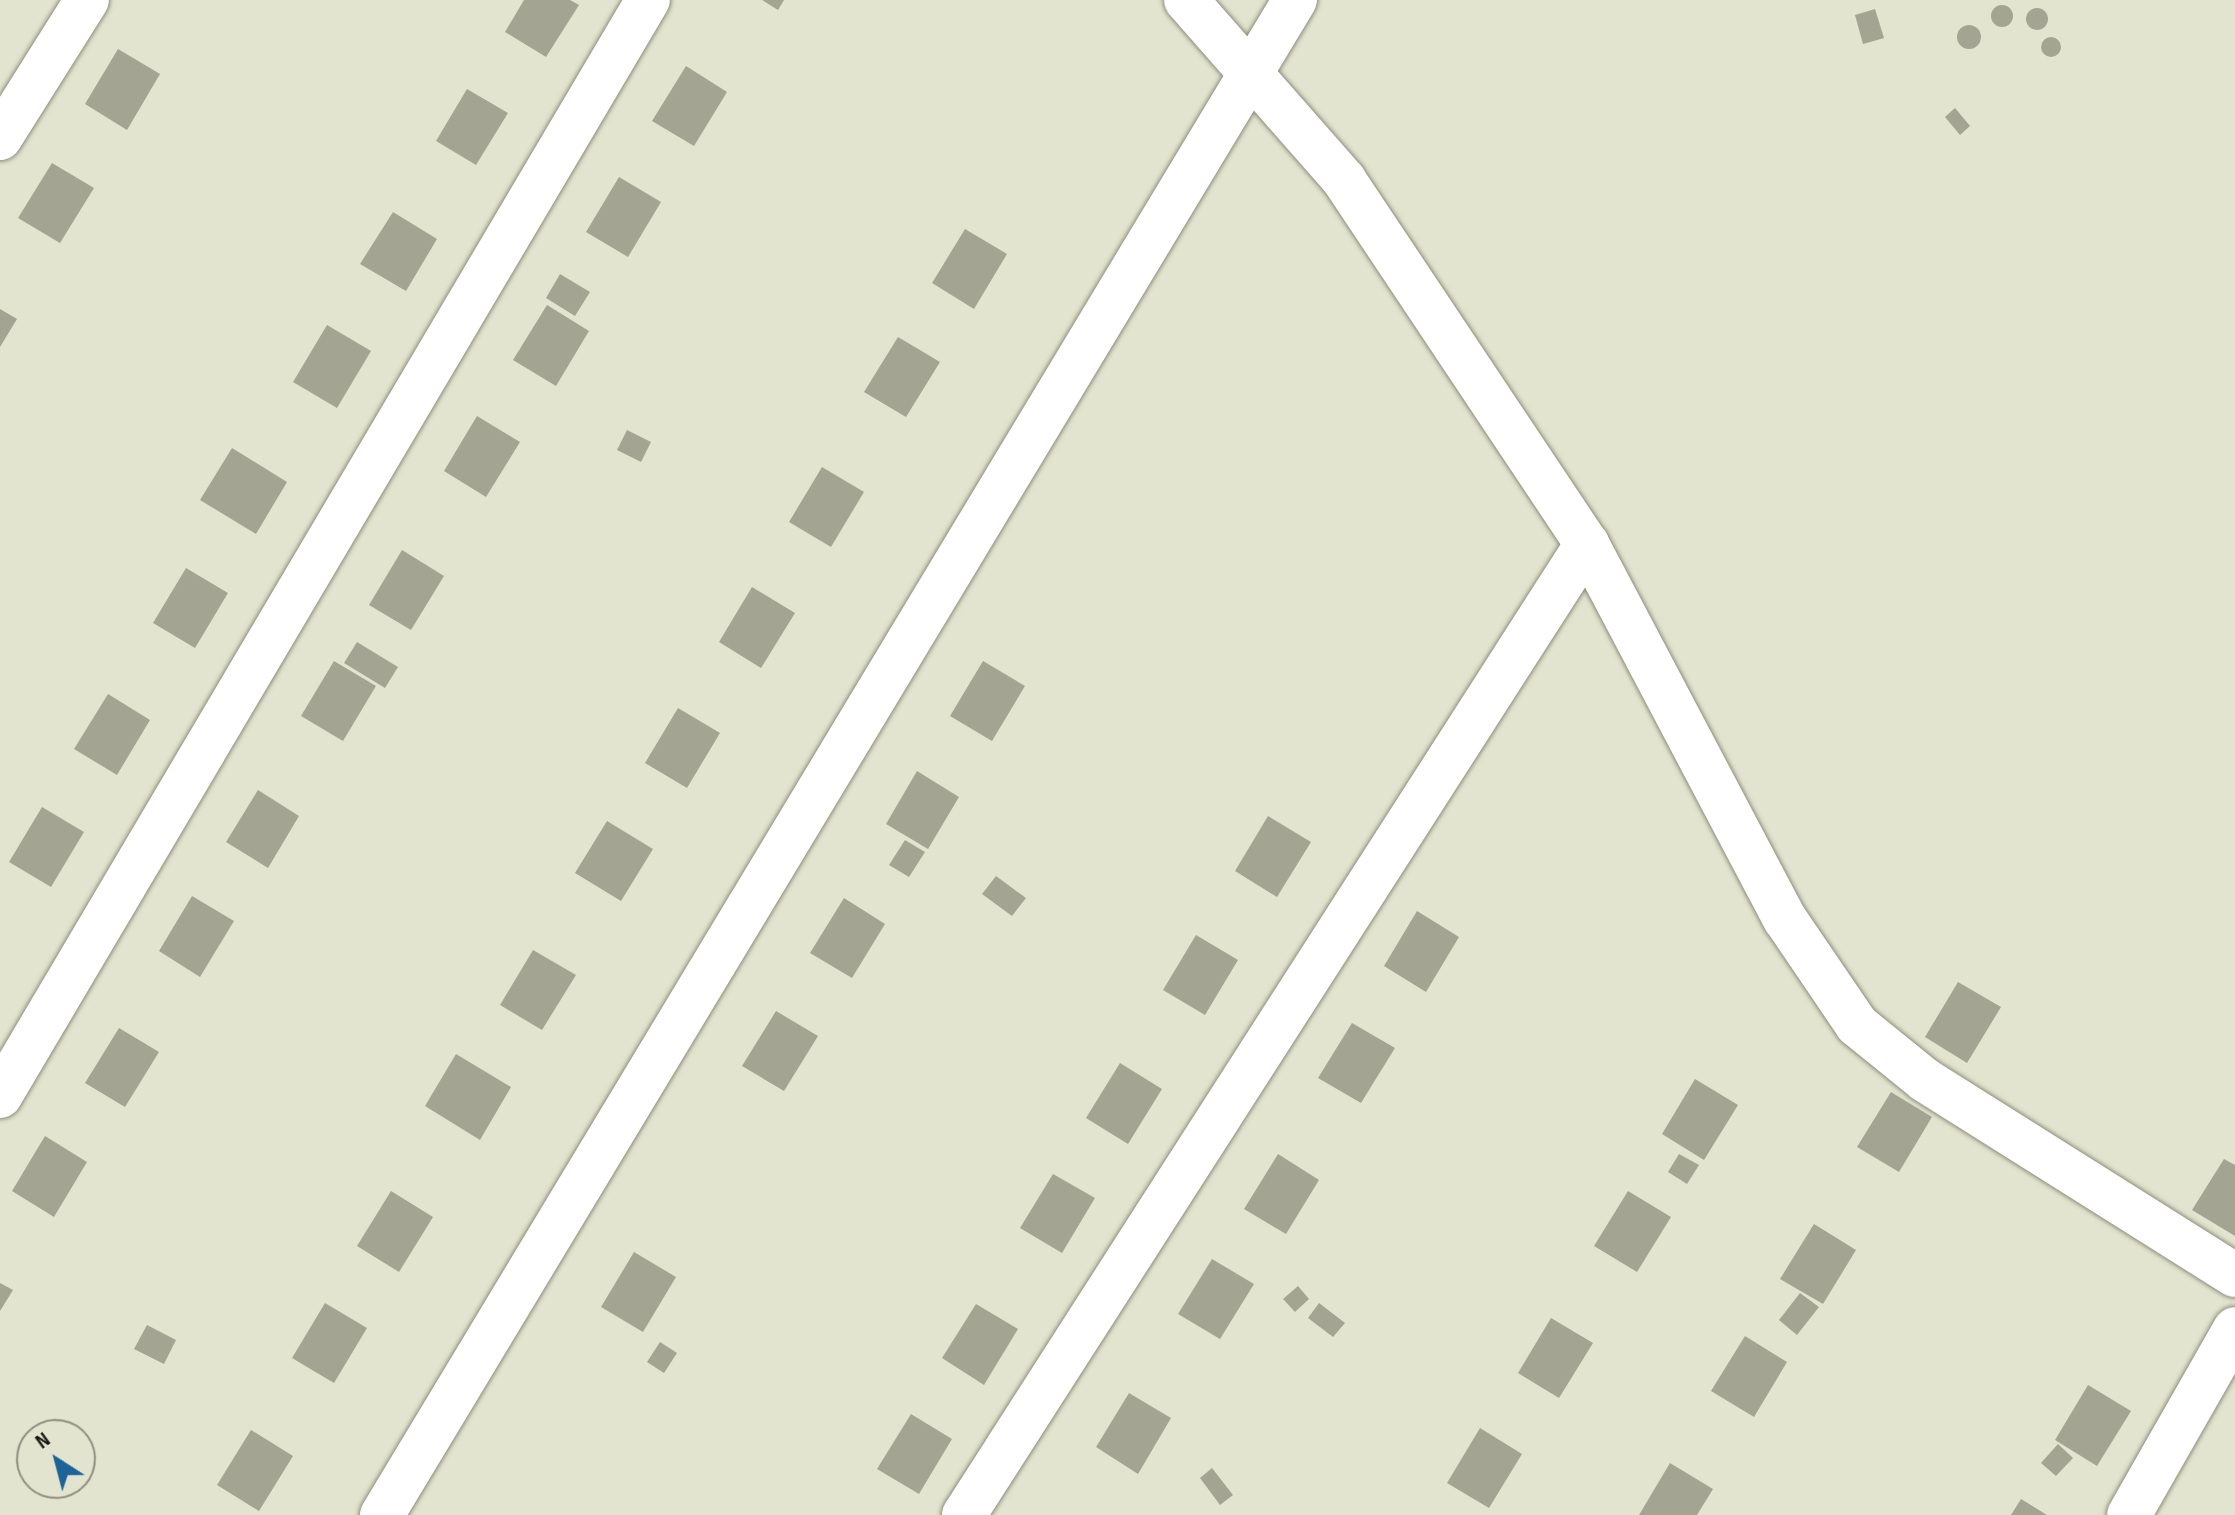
<!DOCTYPE html>
<style>
body{margin:0}
#map{position:relative;width:2235px;height:1515px;overflow:hidden;background:#e2e4cf;font-family:"Sofia Sans Condensed",sans-serif}
div>[style]{position:absolute}
.building>*{inset:0;background:#a3a592}
.round{border-radius:50%}
.roads{filter:drop-shadow(0 0 2px #8c8e7a) drop-shadow(0 0 2px #8c8e7a)}
.street>*{height:44px;margin:-22px;padding:0 22px;transform-origin:22px;border-radius:22px;background:#fff}
span{translate:-50% -50%;white-space:nowrap;text-align:center;line-height:1.15;-webkit-text-stroke:7px #e2e4cf;paint-order:stroke}
.north{position:absolute;left:16px;top:1419px;width:80px;height:80px;box-sizing:border-box;background:#e2e4cf;border:2px solid #8f9081;border-radius:50%;rotate:324deg;font-size:22px;font-weight:700;line-height:32px;text-align:center;color:#13130c}
.north::after{content:'';display:block;margin:auto;width:28px;height:36px;background:#1c6498;clip-path:polygon(50% 0,100% 100%,50% 72%,0 100%)}
</style>
<div id="map">
<div class="building">
<div style="clip-path:polygon(524px 0,570px 0,579px 5px,546px 57px,505px 32px)"></div>
<div style="clip-path:polygon(762px 0,784px 0,778px 10px)"></div>
<div class="round" style="left:1991px;top:5px;width:22px;height:22px"></div>
<div class="round" style="left:2026px;top:8px;width:22px;height:22px"></div>
<div style="clip-path:polygon(1875px 9px,1884px 38px,1863px 44px,1855px 15px)"></div>
<div class="round" style="left:1957px;top:25px;width:24px;height:24px"></div>
<div class="round" style="left:2041px;top:37px;width:20px;height:20px"></div>
<div style="clip-path:polygon(118px 49px,160px 74px,127px 130px,85px 104px)"></div>
<div style="clip-path:polygon(686px 66px,727px 92px,694px 146px,652px 121px)"></div>
<div style="clip-path:polygon(467px 89px,508px 113px,476px 165px,436px 141px)"></div>
<div style="clip-path:polygon(1955px 108px,1970px 126px,1960px 135px,1945px 117px)"></div>
<div style="clip-path:polygon(52px 163px,94px 188px,60px 243px,18px 218px)"></div>
<div style="clip-path:polygon(619px 177px,661px 202px,628px 257px,586px 232px)"></div>
<div style="clip-path:polygon(393px 212px,437px 239px,406px 291px,360px 264px)"></div>
<div style="clip-path:polygon(965px 229px,1007px 254px,974px 309px,932px 283px)"></div>
<div style="clip-path:polygon(560px 274px,590px 292px,575px 316px,546px 298px)"></div>
<div style="clip-path:polygon(547px 305px,589px 331px,556px 386px,513px 360px)"></div>
<div style="clip-path:polygon(0 309px,17px 319px,0 347px)"></div>
<div style="clip-path:polygon(327px 325px,371px 351px,337px 408px,293px 382px)"></div>
<div style="clip-path:polygon(898px 337px,940px 362px,906px 417px,864px 392px)"></div>
<div style="clip-path:polygon(477px 416px,520px 442px,486px 497px,444px 471px)"></div>
<div style="clip-path:polygon(627px 430px,651px 442px,641px 462px,617px 450px)"></div>
<div style="clip-path:polygon(232px 448px,287px 482px,256px 534px,200px 500px)"></div>
<div style="clip-path:polygon(822px 467px,864px 492px,831px 547px,789px 522px)"></div>
<div style="clip-path:polygon(402px 550px,444px 576px,411px 630px,369px 605px)"></div>
<div style="clip-path:polygon(186px 568px,228px 593px,195px 648px,153px 623px)"></div>
<div style="clip-path:polygon(752px 587px,795px 613px,761px 668px,719px 642px)"></div>
<div style="clip-path:polygon(357px 642px,398px 667px,385px 688px,344px 663px)"></div>
<div style="clip-path:polygon(334px 661px,376px 686px,343px 741px,301px 716px)"></div>
<div style="clip-path:polygon(983px 661px,1025px 686px,992px 741px,950px 716px)"></div>
<div style="clip-path:polygon(108px 694px,150px 720px,117px 775px,74px 749px)"></div>
<div style="clip-path:polygon(678px 708px,720px 733px,687px 788px,645px 763px)"></div>
<div style="clip-path:polygon(917px 771px,959px 797px,928px 849px,886px 824px)"></div>
<div style="clip-path:polygon(258px 790px,299px 816px,268px 868px,226px 842px)"></div>
<div style="clip-path:polygon(42px 807px,84px 832px,51px 887px,9px 862px)"></div>
<div style="clip-path:polygon(1268px 816px,1311px 842px,1277px 897px,1235px 871px)"></div>
<div style="clip-path:polygon(607px 821px,653px 849px,621px 901px,575px 873px)"></div>
<div style="clip-path:polygon(905px 840px,925px 852px,909px 877px,889px 865px)"></div>
<div style="clip-path:polygon(996px 876px,1026px 898px,1012px 916px,982px 894px)"></div>
<div style="clip-path:polygon(192px 896px,234px 921px,200px 977px,159px 951px)"></div>
<div style="clip-path:polygon(844px 898px,885px 924px,852px 978px,810px 953px)"></div>
<div style="clip-path:polygon(1417px 911px,1459px 937px,1426px 992px,1384px 966px)"></div>
<div style="clip-path:polygon(1196px 935px,1238px 960px,1205px 1015px,1163px 990px)"></div>
<div style="clip-path:polygon(533px 950px,576px 975px,542px 1030px,500px 1005px)"></div>
<div style="clip-path:polygon(1958px 982px,2001px 1007px,1967px 1063px,1925px 1037px)"></div>
<div style="clip-path:polygon(776px 1011px,818px 1036px,784px 1091px,742px 1066px)"></div>
<div style="clip-path:polygon(1352px 1023px,1395px 1048px,1361px 1103px,1318px 1078px)"></div>
<div style="clip-path:polygon(119px 1028px,159px 1052px,125px 1107px,85px 1083px)"></div>
<div style="clip-path:polygon(456px 1054px,511px 1087px,480px 1140px,425px 1106px)"></div>
<div style="clip-path:polygon(1120px 1063px,1162px 1089px,1128px 1144px,1086px 1118px)"></div>
<div style="clip-path:polygon(1695px 1079px,1738px 1105px,1704px 1160px,1662px 1134px)"></div>
<div style="clip-path:polygon(1891px 1092px,1932px 1117px,1899px 1172px,1857px 1147px)"></div>
<div style="clip-path:polygon(45px 1136px,87px 1162px,54px 1217px,12px 1191px)"></div>
<div style="clip-path:polygon(1278px 1154px,1319px 1180px,1286px 1234px,1244px 1209px)"></div>
<div style="clip-path:polygon(1679px 1154px,1699px 1165px,1687px 1184px,1668px 1172px)"></div>
<div style="clip-path:polygon(2224px 1159px,2235px 1165px,2235px 1236px,2192px 1210px)"></div>
<div style="clip-path:polygon(1053px 1174px,1095px 1198px,1062px 1253px,1020px 1228px)"></div>
<div style="clip-path:polygon(391px 1191px,433px 1217px,399px 1272px,357px 1246px)"></div>
<div style="clip-path:polygon(1628px 1191px,1671px 1217px,1637px 1272px,1594px 1246px)"></div>
<div style="clip-path:polygon(1814px 1224px,1856px 1250px,1823px 1304px,1780px 1279px)"></div>
<div style="clip-path:polygon(634px 1252px,676px 1277px,643px 1332px,601px 1307px)"></div>
<div style="clip-path:polygon(1212px 1259px,1254px 1284px,1220px 1339px,1178px 1314px)"></div>
<div style="clip-path:polygon(0 1283px,13px 1290px,0 1311px)"></div>
<div style="clip-path:polygon(1298px 1286px,1309px 1299px,1295px 1312px,1283px 1299px)"></div>
<div style="clip-path:polygon(1800px 1293px,1819px 1307px,1797px 1335px,1779px 1320px)"></div>
<div style="clip-path:polygon(325px 1303px,367px 1328px,334px 1383px,292px 1358px)"></div>
<div style="clip-path:polygon(1319px 1303px,1345px 1323px,1333px 1337px,1308px 1318px)"></div>
<div style="clip-path:polygon(976px 1304px,1018px 1329px,984px 1385px,942px 1358px)"></div>
<div style="clip-path:polygon(1551px 1318px,1593px 1343px,1559px 1398px,1518px 1373px)"></div>
<div style="clip-path:polygon(147px 1325px,176px 1340px,164px 1364px,134px 1349px)"></div>
<div style="clip-path:polygon(1745px 1336px,1787px 1362px,1754px 1417px,1711px 1391px)"></div>
<div style="clip-path:polygon(660px 1342px,677px 1353px,664px 1373px,647px 1362px)"></div>
<div style="clip-path:polygon(2088px 1385px,2131px 1411px,2097px 1466px,2055px 1440px)"></div>
<div style="clip-path:polygon(1129px 1393px,1171px 1418px,1138px 1474px,1096px 1447px)"></div>
<div style="clip-path:polygon(911px 1414px,952px 1439px,919px 1494px,877px 1469px)"></div>
<div style="clip-path:polygon(1480px 1428px,1522px 1454px,1489px 1508px,1447px 1483px)"></div>
<div style="clip-path:polygon(251px 1430px,293px 1456px,259px 1511px,217px 1485px)"></div>
<div style="clip-path:polygon(2058px 1444px,2073px 1458px,2056px 1476px,2041px 1463px)"></div>
<div style="clip-path:polygon(1670px 1463px,1713px 1489px,1697px 1515px,1639px 1515px)"></div>
<div style="clip-path:polygon(1212px 1468px,1233px 1495px,1220px 1505px,1200px 1478px)"></div>
<div style="clip-path:polygon(2021px 1499px,2047px 1515px,2011px 1515px)"></div>
</div>
<div class="roads">
<div class="street">
<div style="left:1186px;top:0;width:240px;rotate:48.7deg"></div>
<div style="left:1344px;top:180px;width:438px;rotate:56.3deg"></div>
<div style="left:1587px;top:544px;width:424px;rotate:62.2deg"></div>
<div style="left:1785px;top:919px;width:128px;rotate:55.8deg"></div>
<div style="left:1857px;top:1025px;width:87px;rotate:39deg"></div>
<div style="left:1925px;top:1080px;width:366px;rotate:32.2deg"></div>
<div style="left:0;top:138px;width:163px;rotate:-57.8deg"></div>
<div style="left:0;top:1096px;width:1273px;rotate:-59.41deg"></div>
<div style="left:382px;top:1515px;width:1769px;rotate:-58.93deg"></div>
<div style="left:964px;top:1515px;width:1154px;rotate:-57.32deg"></div>
<div style="left:2129px;top:1515px;width:214px;rotate:-60.3deg"></div>
</div>
</div>
<div class="north">N</div>
</div>
